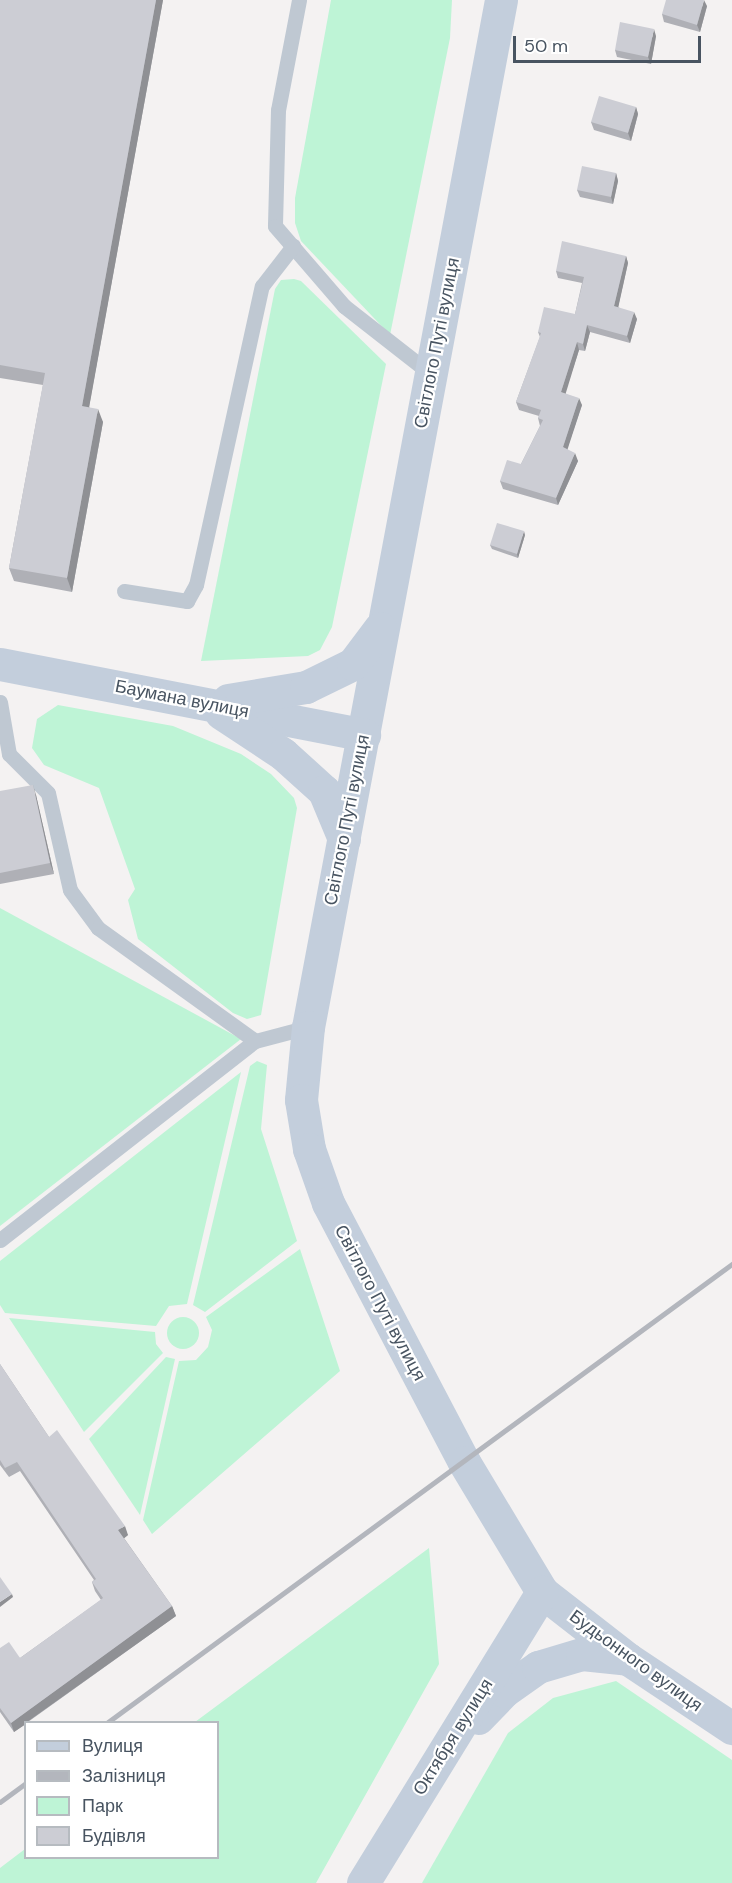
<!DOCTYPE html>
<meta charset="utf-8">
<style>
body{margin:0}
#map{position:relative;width:732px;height:1883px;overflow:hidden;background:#f4f2f2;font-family:"DM Sans",sans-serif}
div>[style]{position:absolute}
.green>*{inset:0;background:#bef4d6}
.round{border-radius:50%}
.lane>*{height:15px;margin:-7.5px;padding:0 7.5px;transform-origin:7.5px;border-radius:7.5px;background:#bfc8d2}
.secondary>*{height:33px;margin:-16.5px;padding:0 16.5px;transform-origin:16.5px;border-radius:16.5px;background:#c3cedc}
.rail>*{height:4.5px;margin:-2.25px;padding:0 2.25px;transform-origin:2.25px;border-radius:2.25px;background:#b3b6bd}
.wall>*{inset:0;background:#afb0b6}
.shaded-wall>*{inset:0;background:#8f9094}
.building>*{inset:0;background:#cccdd4}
span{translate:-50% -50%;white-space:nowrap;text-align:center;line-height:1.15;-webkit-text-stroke:4.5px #fff;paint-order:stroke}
.street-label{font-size:18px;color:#485461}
.legend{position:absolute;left:24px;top:1721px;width:195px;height:138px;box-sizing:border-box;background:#fff;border:2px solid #b6bbc0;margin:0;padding:8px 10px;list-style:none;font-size:18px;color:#485461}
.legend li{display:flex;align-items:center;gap:12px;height:30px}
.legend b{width:30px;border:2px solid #b6bbc0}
.scale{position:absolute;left:513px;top:36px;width:188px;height:27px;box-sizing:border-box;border:3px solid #485461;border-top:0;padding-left:8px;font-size:18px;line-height:21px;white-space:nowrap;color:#485461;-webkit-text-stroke:4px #fff;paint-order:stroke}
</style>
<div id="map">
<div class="green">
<div style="clip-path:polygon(331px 0,452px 0,450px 38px,390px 335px,301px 241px,295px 223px,295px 198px)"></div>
<div style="clip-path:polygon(294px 279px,301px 281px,386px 364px,332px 627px,320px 650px,308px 656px,201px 661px,275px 289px,281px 280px)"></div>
<div style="clip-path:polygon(58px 705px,173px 726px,241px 754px,271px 774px,294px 798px,297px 808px,261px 1015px,247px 1019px,233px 1013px,138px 939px,128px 900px,135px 889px,99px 788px,44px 765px,32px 748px,37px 719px)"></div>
<div style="clip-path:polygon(0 908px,241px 1039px,0 1226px)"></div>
<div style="clip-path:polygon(257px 1061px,267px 1065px,261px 1129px,297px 1241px,205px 1312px,193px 1305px,250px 1066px)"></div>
<div style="clip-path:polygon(241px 1072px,187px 1304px,169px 1306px,156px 1326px,5px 1313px,0 1305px,0 1261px)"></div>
<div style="clip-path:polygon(300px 1249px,340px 1371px,152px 1534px,143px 1520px,179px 1361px,196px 1360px,208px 1347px,212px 1330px,206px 1317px)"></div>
<div class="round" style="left:167px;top:1317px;width:32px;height:32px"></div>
<div style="clip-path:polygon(9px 1318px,155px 1332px,156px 1344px,163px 1353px,84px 1432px)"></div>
<div style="clip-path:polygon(166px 1357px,175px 1359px,140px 1515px,89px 1439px)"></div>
<div style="clip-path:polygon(429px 1548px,439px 1664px,316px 1883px,0 1883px,0 1868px,25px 1849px,26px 1858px,218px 1858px,218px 1722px,195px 1722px)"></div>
<div style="clip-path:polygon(616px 1681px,732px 1760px,732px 1883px,422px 1883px,508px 1733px,553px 1698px)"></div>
</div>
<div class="lane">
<div style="left:299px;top:0;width:112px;rotate:100.8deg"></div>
<div style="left:278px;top:110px;width:116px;rotate:91.5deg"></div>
<div style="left:275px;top:226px;width:106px;rotate:49.2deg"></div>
<div style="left:344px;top:306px;width:110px;rotate:38deg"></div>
<div style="left:124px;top:591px;width:64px;rotate:9deg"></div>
<div style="left:187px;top:601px;width:18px;rotate:-61deg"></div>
<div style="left:196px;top:585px;width:306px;rotate:-77.6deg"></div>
<div style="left:262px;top:286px;width:51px;rotate:-52.2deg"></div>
<div style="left:0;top:702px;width:53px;rotate:80.2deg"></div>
<div style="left:9px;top:754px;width:55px;rotate:45deg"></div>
<div style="left:48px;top:793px;width:99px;rotate:77.2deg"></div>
<div style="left:70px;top:890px;width:47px;rotate:53.6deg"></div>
<div style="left:98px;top:928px;width:193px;rotate:35.7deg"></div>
<div style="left:255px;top:1041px;width:55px;rotate:-14.8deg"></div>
<div style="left:0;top:1240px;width:323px;rotate:-38deg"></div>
</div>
<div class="secondary">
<div style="left:501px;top:0;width:1045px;rotate:100.64deg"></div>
<div style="left:308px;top:1027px;width:73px;rotate:95.5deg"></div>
<div style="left:301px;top:1100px;width:50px;rotate:80.7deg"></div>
<div style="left:309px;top:1149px;width:57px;rotate:70.6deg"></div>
<div style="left:328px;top:1203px;width:293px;rotate:62.3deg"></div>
<div style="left:464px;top:1462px;width:152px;rotate:59deg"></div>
<div style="left:542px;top:1592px;width:109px;rotate:37.9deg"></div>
<div style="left:628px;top:1659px;width:125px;rotate:33.6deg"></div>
<div style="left:0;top:664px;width:371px;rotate:11deg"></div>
<div style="left:228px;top:700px;width:79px;rotate:-9.5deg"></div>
<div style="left:306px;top:687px;width:52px;rotate:-26.1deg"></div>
<div style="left:353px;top:664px;width:45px;rotate:-53.1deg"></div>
<div style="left:221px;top:713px;width:74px;rotate:33.5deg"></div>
<div style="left:283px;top:754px;width:55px;rotate:42.1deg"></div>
<div style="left:324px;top:791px;width:52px;rotate:67.4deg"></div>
<div style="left:478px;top:1718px;width:37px;rotate:-46deg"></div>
<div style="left:504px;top:1691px;width:42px;rotate:-35.2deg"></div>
<div style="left:538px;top:1667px;width:46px;rotate:-16.5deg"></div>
<div style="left:582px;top:1654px;width:46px;rotate:6.2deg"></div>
<div style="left:363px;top:1883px;width:342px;rotate:-58.4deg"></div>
</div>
<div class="rail">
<div style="left:108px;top:1722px;width:774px;rotate:-36.28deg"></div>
<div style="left:0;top:1802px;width:32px;rotate:-36deg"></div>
</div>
<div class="wall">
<div style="clip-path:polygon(0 0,163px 0,89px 407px,103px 422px,72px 592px,14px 581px,9px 568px,43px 385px,0 378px)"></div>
<div style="clip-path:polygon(707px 6px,700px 32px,664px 22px,662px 14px)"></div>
<div style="clip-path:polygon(656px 36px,651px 64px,617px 57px,615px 50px)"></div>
<div style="clip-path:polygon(636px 107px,638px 114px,631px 141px,594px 130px,591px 122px)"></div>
<div style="clip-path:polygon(616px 173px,618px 181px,613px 204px,580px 197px,577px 190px)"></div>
<div style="clip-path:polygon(626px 256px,628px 263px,618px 307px,637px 319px,630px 343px,590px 332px,585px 351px,579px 350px,565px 393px,582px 405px,567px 449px,578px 461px,558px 505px,503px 489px,500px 481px,521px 464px,540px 426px,538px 418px,539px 416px,519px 410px,516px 402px,540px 337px,538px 332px,575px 314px,582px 283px,558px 278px,556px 271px)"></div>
<div style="clip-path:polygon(525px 535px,518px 558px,492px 549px,490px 545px)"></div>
<div style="clip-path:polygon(0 791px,36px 795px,54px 874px,0 884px)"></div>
<div style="clip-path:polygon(0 1364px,49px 1437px,128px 1535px,124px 1538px,172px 1606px,176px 1616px,14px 1732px,0 1712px,0 1648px,20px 1658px,101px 1600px,95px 1591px,92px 1582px,94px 1580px,20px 1471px,9px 1477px,0 1465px)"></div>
</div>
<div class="shaded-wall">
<div style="clip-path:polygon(156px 0,163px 0,87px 419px,82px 406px)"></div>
<div style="clip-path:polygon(704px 0,707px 6px,700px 32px,697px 25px)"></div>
<div style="clip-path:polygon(654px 29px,656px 36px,651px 64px,648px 57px)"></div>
<div style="clip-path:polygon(636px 107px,638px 114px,631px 141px,628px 133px)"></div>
<div style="clip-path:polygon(616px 173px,618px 181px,613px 204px,611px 197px)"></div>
<div style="clip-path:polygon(626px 256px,628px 263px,617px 313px,614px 306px)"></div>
<div style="clip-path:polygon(634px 312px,637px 319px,630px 343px,627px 336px)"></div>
<div style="clip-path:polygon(587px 325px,590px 332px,585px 351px,583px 344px)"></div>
<div style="clip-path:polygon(577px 342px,579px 350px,564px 399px,561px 392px)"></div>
<div style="clip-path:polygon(579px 398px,582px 405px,566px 454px,563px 447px)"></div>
<div style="clip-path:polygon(98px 409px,103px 422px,72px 592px,67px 578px)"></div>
<div style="clip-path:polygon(575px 453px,578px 461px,558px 505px,556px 498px)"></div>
<div style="clip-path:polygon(524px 531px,525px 535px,518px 558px,517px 554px)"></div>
<div style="clip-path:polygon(33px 785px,36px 795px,54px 874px,50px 863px)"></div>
<div style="clip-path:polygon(125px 1526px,128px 1535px,122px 1540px,118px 1530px)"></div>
<div style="clip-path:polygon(12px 1594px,13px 1597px,0 1607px,0 1602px)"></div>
<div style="clip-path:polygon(172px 1606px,176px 1616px,27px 1722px,26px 1722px,26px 1724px,14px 1732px,11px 1723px)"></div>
</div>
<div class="building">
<div style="clip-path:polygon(0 0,156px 0,82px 406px,98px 409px,67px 578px,9px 568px,45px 373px,0 365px)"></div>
<div style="clip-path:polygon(666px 0,704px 0,697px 25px,662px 14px)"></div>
<div style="clip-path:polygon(620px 22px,654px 29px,648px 57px,615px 50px)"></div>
<div style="clip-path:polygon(599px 96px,636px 107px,628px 133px,591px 122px)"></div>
<div style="clip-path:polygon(582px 166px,616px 173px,611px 197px,577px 190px)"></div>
<div style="clip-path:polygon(562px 241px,626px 256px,614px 306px,634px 312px,627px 336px,587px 325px,583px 344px,577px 342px,561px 392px,579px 398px,563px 447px,575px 453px,556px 498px,500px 481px,507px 460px,521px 464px,543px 420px,538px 418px,541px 410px,516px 402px,541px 333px,538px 332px,544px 307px,575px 314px,584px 277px,556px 271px)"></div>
<div style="clip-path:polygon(497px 523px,524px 531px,517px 554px,490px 545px)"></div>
<div style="clip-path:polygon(33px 785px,50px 863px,0 873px,0 791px)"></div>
<div style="clip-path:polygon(0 1364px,49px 1437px,57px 1430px,125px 1526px,118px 1530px,172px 1606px,11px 1723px,0 1708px,0 1648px,9px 1642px,20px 1658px,103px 1598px,92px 1582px,96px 1579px,17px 1462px,5px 1468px,0 1460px)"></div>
<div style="clip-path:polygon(0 1577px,12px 1594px,0 1602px)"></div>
</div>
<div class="street-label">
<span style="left:437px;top:343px;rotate:-79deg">Світлого Путі вулиця</span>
<span style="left:182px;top:699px;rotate:11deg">Баумана вулиця</span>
<span style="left:347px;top:820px;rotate:-79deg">Світлого Путі вулиця</span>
<span style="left:380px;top:1303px;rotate:62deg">Світлого Путі вулиця</span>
<span style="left:636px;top:1661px;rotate:36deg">Будьонного вулиця</span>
<span style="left:453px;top:1737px;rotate:-58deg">Октября вулиця</span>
</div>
<ul class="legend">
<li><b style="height:8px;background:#c3cedc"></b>Вулиця</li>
<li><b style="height:8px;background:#b3b6bd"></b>Залізниця</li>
<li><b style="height:16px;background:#bef4d6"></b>Парк</li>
<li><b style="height:16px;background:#cccdd4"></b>Будівля</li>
</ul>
<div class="scale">50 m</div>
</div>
